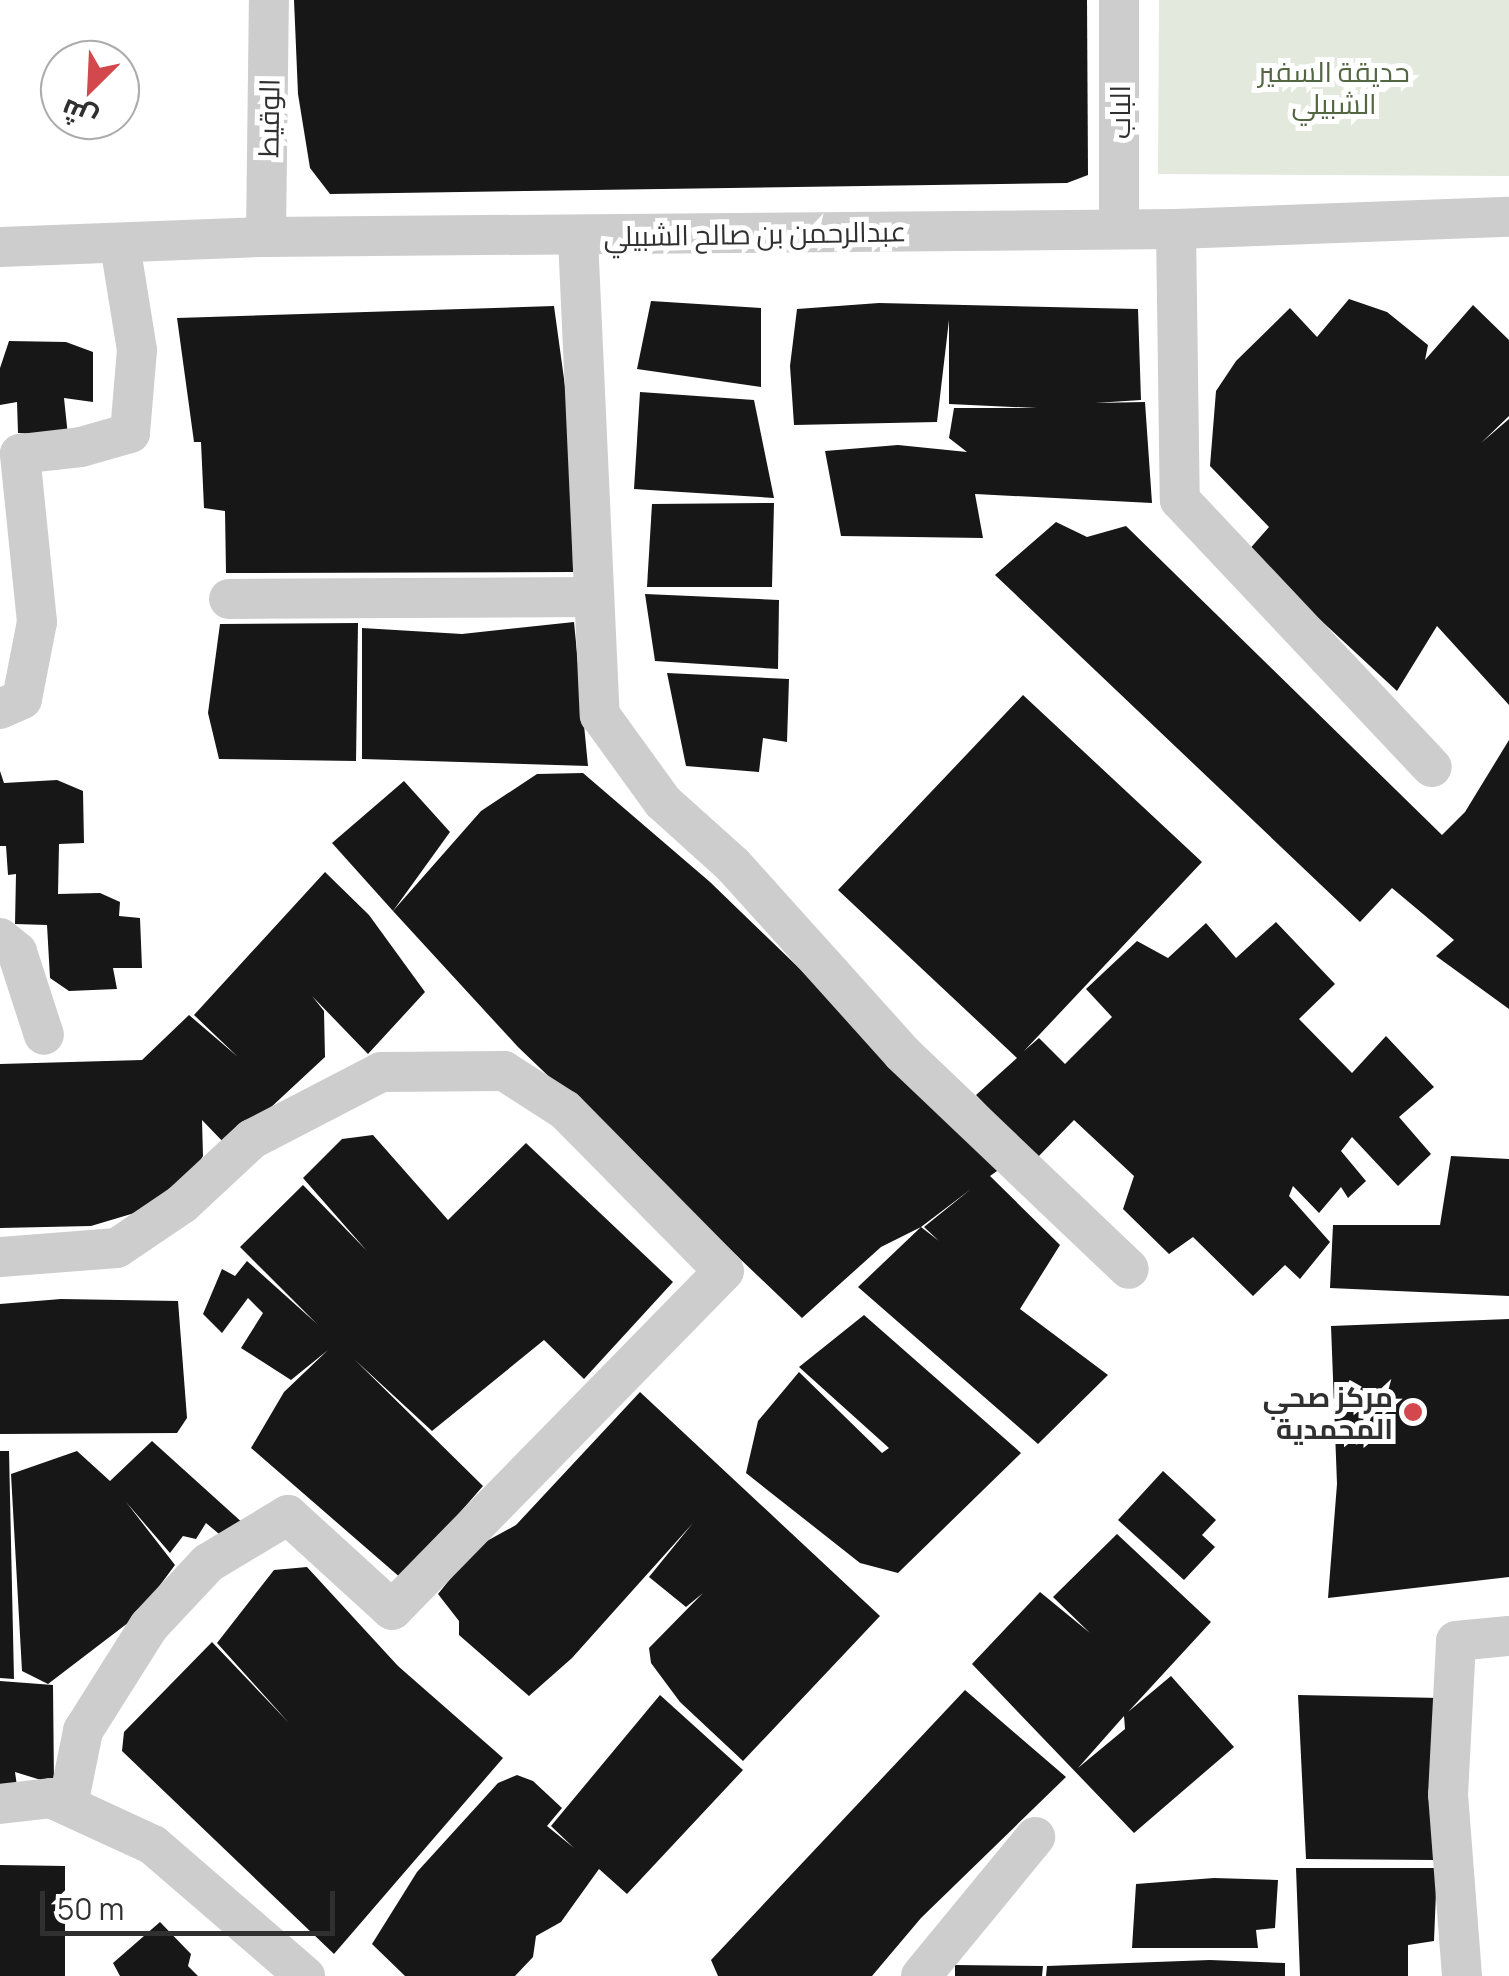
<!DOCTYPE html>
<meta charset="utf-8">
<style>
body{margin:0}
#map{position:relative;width:1509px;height:1976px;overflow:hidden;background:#fff;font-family:Manrope,Cairo,sans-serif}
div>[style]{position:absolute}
.green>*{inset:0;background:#e3e9dd}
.building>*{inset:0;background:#171717}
.minor>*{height:40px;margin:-20px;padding:0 20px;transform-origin:20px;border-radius:20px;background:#cdcdcd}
.dots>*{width:28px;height:28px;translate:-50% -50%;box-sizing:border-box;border:5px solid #fff;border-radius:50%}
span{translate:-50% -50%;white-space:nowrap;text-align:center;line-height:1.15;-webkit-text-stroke:10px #fff;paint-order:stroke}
.park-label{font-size:28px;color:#526742}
.street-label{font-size:28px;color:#303030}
.poi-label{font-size:28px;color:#303030;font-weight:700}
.right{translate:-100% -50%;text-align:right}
.north{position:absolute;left:40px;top:40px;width:100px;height:100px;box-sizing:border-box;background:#fff;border:2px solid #acacac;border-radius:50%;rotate:204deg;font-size:28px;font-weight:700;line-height:40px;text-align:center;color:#303030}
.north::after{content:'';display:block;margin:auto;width:35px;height:45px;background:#d2484c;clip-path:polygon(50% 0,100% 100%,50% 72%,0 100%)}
.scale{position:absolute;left:40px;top:1891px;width:295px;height:45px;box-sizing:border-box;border:5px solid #303030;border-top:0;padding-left:12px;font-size:30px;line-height:35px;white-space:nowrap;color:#303030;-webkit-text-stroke:8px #fff;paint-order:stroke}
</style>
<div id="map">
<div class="green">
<div style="clip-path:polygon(1159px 0,1509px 0,1509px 176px,1158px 174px)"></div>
</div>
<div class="building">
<div style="clip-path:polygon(294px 0,1087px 0,1088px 175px,1067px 183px,330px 194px,310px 168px,298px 94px)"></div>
<div style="clip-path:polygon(1349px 299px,1387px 312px,1428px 345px,1425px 360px,1473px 305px,1509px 340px,1509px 416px,1481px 443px,1509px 419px,1509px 705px,1437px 626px,1397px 691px,1247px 552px,1269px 527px,1210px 466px,1216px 391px,1236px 361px,1290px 308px,1317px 337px)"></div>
<div style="clip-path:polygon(651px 301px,761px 308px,761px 387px,637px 369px)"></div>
<div style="clip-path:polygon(879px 303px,1138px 309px,1141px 400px,1095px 403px,1145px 402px,1152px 503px,975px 494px,983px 538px,841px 536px,825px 451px,898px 445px,967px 452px,949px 438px,954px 408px,1037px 408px,949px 404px,949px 320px,937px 422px,794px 425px,790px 366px,797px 309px)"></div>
<div style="clip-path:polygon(554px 306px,572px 437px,573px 572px,226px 573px,225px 511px,204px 508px,201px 442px,194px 442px,177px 318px)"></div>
<div style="clip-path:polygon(9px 341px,66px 342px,93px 352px,93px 402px,64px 398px,68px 436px,18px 433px,17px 402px,0 405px,0 368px)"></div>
<div style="clip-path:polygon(640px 392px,754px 400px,774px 498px,634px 489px)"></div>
<div style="clip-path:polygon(774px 503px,772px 587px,647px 587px,652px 504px)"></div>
<div style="clip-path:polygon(1056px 522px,1087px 537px,1126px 526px,1442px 835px,1465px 812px,1509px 740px,1509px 1009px,1436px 956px,1454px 940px,1392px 888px,1360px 922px,995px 575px)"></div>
<div style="clip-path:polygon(645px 594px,779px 600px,778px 669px,655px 661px)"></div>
<div style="clip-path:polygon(574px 622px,588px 766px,362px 759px,362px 628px,462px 634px)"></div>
<div style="clip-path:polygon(358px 623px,356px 761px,219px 759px,208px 713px,220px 624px)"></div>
<div style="clip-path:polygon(667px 673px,789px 679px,787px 742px,763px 738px,759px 772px,686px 766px)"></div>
<div style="clip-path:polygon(1023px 695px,1202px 862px,1024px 1051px,1039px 1038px,1065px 1064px,1112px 1017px,1086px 989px,1137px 941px,1168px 958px,1206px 923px,1236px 958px,1276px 922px,1335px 984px,1299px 1019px,1352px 1073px,1386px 1036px,1434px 1087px,1399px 1117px,1431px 1154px,1398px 1186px,1352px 1137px,1341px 1151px,1366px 1181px,1348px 1198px,1341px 1187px,1319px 1213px,1293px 1186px,1289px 1196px,1330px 1242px,1300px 1279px,1285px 1265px,1253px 1296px,1193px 1237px,1169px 1254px,1123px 1209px,1134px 1176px,1074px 1120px,1037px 1158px,976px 1095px,1017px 1058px,838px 890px)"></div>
<div style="clip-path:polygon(0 771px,4px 783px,57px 780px,83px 791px,84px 843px,59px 844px,58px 894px,100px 893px,120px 902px,119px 916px,140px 918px,142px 968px,113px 968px,117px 989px,69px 991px,50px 978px,47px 925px,15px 924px,16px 874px,8px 875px,6px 846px,0 846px)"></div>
<div style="clip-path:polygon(583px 773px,710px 882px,1004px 1166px,990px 1176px,1060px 1245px,1020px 1309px,1108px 1375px,1038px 1444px,858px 1287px,921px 1227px,939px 1241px,924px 1227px,971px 1189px,921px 1227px,881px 1247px,802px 1318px,518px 1047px,393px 911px,481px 811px,537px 774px)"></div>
<div style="clip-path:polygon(404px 781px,450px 832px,393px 911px,332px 843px)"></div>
<div style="clip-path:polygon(325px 872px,369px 915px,425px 992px,368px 1054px,312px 996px,324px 1011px,325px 1057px,228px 1147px,202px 1120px,203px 1156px,178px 1200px,91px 1226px,0 1228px,0 1064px,142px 1060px,189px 1015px,238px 1057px,194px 1015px)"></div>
<div style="clip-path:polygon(373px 1135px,448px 1220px,526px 1143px,673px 1282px,584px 1379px,544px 1340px,432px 1431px,354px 1359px,483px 1486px,402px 1579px,251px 1448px,284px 1392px,328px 1350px,291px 1380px,241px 1348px,263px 1313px,248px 1298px,222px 1333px,203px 1314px,222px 1269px,235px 1276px,247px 1261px,317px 1324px,240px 1247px,303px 1185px,367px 1251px,303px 1178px,342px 1139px)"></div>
<div style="clip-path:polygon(1451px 1156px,1509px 1159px,1509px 1296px,1330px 1288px,1333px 1225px,1440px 1225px)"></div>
<div style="clip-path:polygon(61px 1299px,178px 1301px,187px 1418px,177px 1433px,0 1434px,0 1304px)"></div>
<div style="clip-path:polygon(864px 1315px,1021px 1453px,898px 1573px,860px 1563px,746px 1473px,758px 1421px,799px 1372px,882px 1453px,889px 1448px,799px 1367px)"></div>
<div style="clip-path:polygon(1509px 1319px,1509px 1577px,1328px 1598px,1337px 1484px,1331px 1326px)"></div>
<div style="clip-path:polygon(640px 1392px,880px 1616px,743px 1761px,680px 1702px,651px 1663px,649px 1648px,703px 1593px,686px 1607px,649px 1577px,693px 1523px,572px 1658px,529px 1696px,459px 1635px,459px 1621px,438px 1594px,476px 1547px,516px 1525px)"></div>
<div style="clip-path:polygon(152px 1441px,245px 1525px,231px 1544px,206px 1523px,196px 1539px,183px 1536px,170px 1553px,126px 1502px,175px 1565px,137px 1616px,48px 1684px,22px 1671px,11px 1474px,77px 1451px,110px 1481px)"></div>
<div style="clip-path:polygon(0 1451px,9px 1451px,14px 1679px,0 1678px)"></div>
<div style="clip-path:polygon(1163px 1471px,1216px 1520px,1202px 1535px,1215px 1547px,1184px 1580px,1118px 1520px)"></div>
<div style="clip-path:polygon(evenodd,1117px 1534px,1211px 1622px,1128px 1712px,1171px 1676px,1234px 1747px,1134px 1833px,972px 1664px,1040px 1592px,1090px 1633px,1053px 1597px,1117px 1534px,1124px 1716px,1125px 1729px,1078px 1768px,1124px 1716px)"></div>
<div style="clip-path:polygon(307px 1567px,398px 1666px,503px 1758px,334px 1954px,122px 1751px,124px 1732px,212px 1642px,289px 1723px,217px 1643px,274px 1570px)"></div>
<div style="clip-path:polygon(0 1681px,53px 1685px,54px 1784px,15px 1772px,18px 1793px,0 1792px)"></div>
<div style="clip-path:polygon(965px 1690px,1066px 1777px,921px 1918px,872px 1976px,718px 1976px,711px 1960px)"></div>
<div style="clip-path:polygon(660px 1695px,743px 1770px,627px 1894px,599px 1869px,561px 1922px,536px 1936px,533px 1957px,515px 1976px,405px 1976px,372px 1944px,417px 1872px,498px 1783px,517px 1775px,533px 1781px,562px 1808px,547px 1826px,574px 1848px,551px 1826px)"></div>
<div style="clip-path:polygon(1298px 1695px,1440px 1698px,1434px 1860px,1306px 1859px)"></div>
<div style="clip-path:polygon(0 1865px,65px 1866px,65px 1976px,0 1976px)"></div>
<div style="clip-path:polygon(1296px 1868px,1437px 1868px,1434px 1941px,1408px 1945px,1408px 1976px,1300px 1976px)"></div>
<div style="clip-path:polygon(1214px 1878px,1278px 1880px,1275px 1928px,1256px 1930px,1258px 1948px,1132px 1948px,1136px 1884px)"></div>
<div style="clip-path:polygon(160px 1922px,191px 1954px,188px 1966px,198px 1976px,120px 1976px,113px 1963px)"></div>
<div style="clip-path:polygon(1210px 1960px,1285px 1963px,1285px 1976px,1046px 1976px,1047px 1966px)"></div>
<div style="clip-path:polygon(955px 1965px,1043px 1966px,1042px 1976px,955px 1976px)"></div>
</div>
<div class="minor">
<div style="left:1119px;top:225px;width:225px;rotate:-90deg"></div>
<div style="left:1176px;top:229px;width:271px;rotate:89.2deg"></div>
<div style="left:1180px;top:500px;width:367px;rotate:46.7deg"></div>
<div style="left:266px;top:237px;width:237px;rotate:-89.3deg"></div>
<div style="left:578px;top:238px;width:478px;rotate:87.4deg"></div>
<div style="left:600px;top:715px;width:107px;rotate:54.1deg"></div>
<div style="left:663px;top:802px;width:94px;rotate:42deg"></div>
<div style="left:733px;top:865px;width:253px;rotate:48deg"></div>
<div style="left:902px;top:1053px;width:313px;rotate:43.6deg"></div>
<div style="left:0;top:247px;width:266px;rotate:-2.2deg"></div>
<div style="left:266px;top:237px;width:910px;rotate:-0.5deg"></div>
<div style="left:1176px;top:229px;width:333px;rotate:-2.1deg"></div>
<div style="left:229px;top:599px;width:365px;rotate:-0.3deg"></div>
<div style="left:0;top:709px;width:24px;rotate:-24deg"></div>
<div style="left:22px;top:699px;width:78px;rotate:-79deg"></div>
<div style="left:37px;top:622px;width:169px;rotate:-95.8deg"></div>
<div style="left:20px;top:454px;width:61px;rotate:-6.5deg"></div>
<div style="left:81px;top:447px;width:51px;rotate:-15.9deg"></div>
<div style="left:130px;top:433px;width:83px;rotate:-85.2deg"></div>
<div style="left:137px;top:350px;width:106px;rotate:-99.2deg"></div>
<div style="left:0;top:938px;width:22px;rotate:39deg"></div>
<div style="left:17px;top:952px;width:87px;rotate:72deg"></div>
<div style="left:0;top:1257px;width:117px;rotate:-4.4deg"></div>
<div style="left:117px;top:1248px;width:78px;rotate:-34.1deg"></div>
<div style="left:182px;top:1204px;width:96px;rotate:-42.9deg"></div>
<div style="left:252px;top:1139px;width:145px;rotate:-27.4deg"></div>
<div style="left:381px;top:1072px;width:123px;rotate:-0.5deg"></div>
<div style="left:504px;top:1071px;width:72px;rotate:32.6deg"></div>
<div style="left:565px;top:1110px;width:226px;rotate:45.4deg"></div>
<div style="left:724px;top:1271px;width:474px;rotate:134.4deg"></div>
<div style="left:392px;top:1610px;width:141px;rotate:-137.6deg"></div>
<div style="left:288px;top:1515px;width:93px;rotate:149deg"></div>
<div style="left:208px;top:1563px;width:86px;rotate:133.1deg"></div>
<div style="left:149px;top:1626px;width:124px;rotate:122.2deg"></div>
<div style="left:83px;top:1731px;width:76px;rotate:101.5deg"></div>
<div style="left:0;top:1804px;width:51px;rotate:-6.7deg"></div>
<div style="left:51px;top:1798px;width:112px;rotate:24.7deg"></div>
<div style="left:153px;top:1845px;width:201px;rotate:40.8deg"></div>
<div style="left:921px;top:1976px;width:180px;rotate:-50.6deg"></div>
<div style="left:1462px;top:1976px;width:182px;rotate:-94.4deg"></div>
<div style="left:1448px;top:1795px;width:154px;rotate:-87deg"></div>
<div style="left:1456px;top:1641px;width:53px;rotate:-5.4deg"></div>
</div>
<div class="dots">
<div style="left:1413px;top:1412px;background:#d2484c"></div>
</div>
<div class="park-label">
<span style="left:1334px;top:87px">حديقة السفير<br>الشبيلي</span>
</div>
<div class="street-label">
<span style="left:1119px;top:112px;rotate:-90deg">الباب</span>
<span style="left:268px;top:118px;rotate:-89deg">الوقيط</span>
<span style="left:755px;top:233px;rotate:-1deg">عبدالرحمن بن صالح الشبيلي</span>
</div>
<div class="poi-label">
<span class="right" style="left:1393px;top:1412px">مركز صحي<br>المحمدية</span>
</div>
<div class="north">ش</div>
<div class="scale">50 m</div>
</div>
